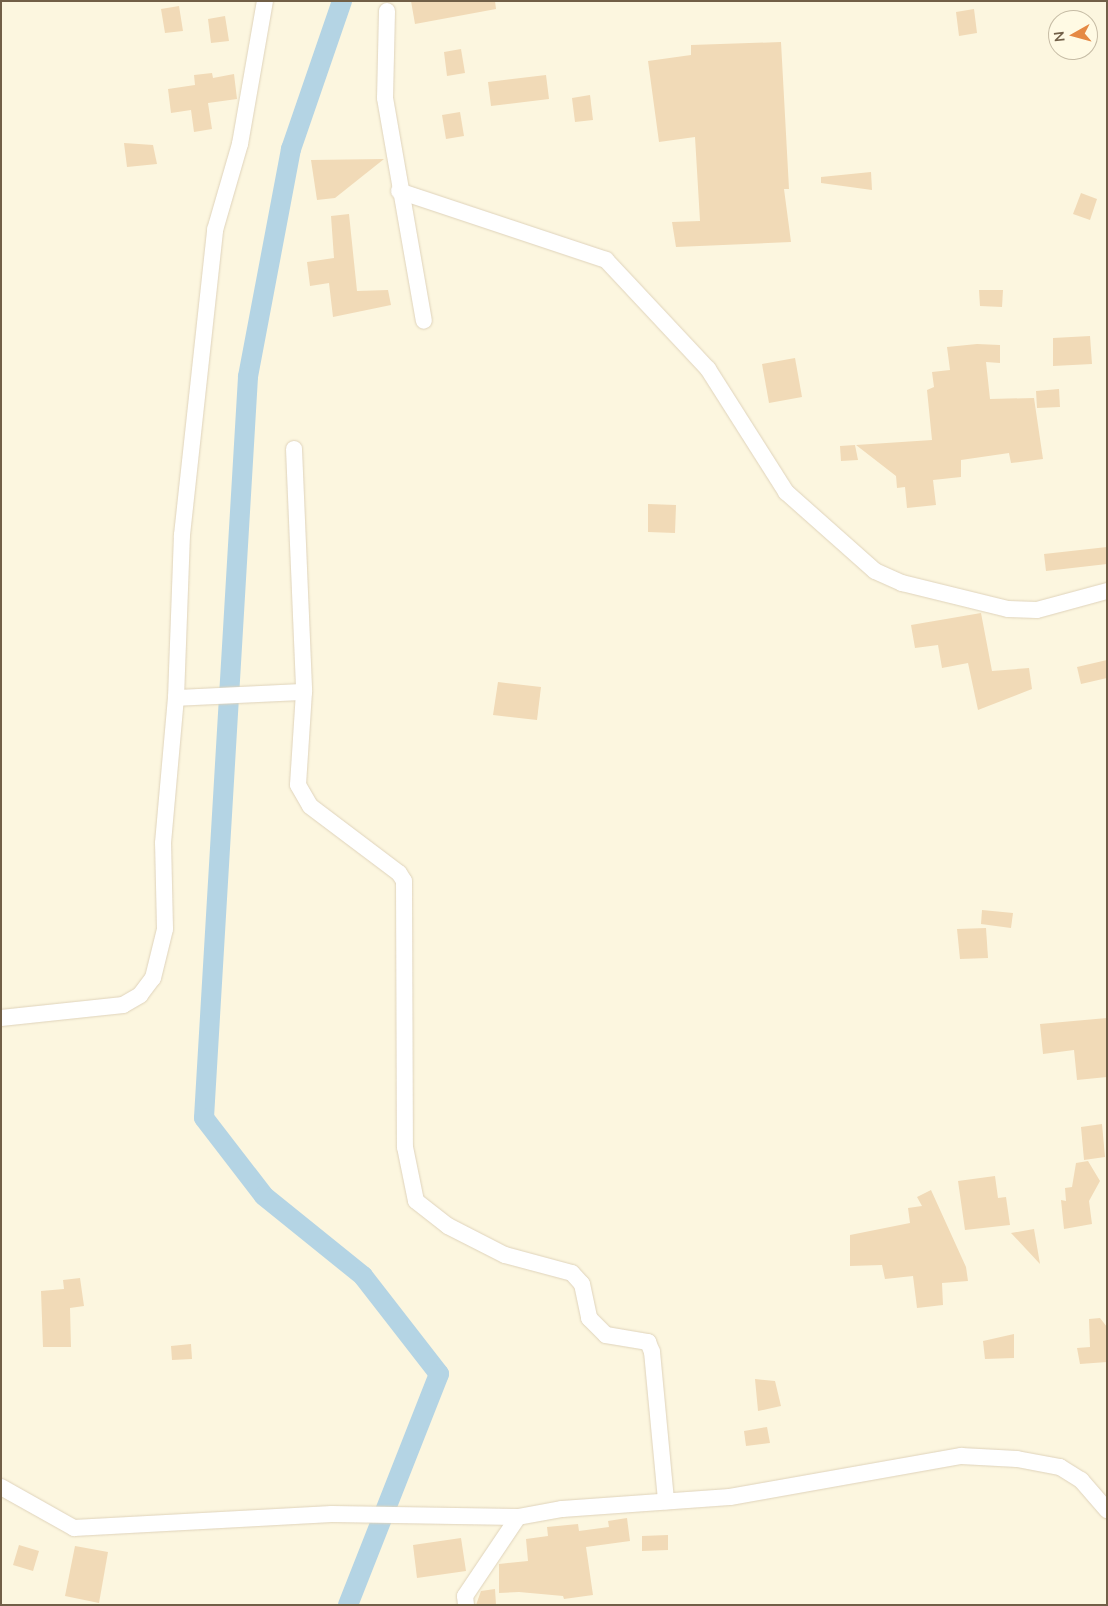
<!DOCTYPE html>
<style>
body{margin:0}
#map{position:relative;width:1108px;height:1606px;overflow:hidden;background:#fcf6df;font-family:Mulish,sans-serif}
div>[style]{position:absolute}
.canal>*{height:20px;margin:-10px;padding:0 10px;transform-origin:10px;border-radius:10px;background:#b4d4e4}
.building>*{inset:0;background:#f1dab7}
.roads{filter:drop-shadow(0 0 1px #dfd3bb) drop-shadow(0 0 1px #dfd3bb)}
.street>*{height:16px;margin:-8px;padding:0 8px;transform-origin:8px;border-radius:8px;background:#fff}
span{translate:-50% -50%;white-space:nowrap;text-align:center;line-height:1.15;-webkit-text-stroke:4px #fffae4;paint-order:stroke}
.frame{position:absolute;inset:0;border:2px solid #715f47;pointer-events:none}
.north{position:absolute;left:1048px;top:10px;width:50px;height:50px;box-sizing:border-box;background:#fffae4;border:1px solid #c6bca5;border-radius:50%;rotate:263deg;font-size:14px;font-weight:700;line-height:20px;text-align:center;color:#715f47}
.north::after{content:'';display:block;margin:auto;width:18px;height:22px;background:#e58944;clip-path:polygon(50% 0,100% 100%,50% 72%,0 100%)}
</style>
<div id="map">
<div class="canal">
<div style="left:342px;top:1px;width:157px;rotate:109deg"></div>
<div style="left:291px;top:149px;width:232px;rotate:100.7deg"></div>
<div style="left:248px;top:377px;width:742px;rotate:93.4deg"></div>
<div style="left:204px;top:1118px;width:98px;rotate:52.4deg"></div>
<div style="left:264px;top:1196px;width:127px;rotate:38.9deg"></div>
<div style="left:363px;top:1276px;width:124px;rotate:52.2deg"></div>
<div style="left:439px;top:1374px;width:248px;rotate:111.5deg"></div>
</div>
<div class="building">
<div style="clip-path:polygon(411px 1px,495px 1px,496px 9px,415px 24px)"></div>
<div style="clip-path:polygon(179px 6px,183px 31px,165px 33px,161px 9px)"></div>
<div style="clip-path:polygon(974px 9px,977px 33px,959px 36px,956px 12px)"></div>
<div style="clip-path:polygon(225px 16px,229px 41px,211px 43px,208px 19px)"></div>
<div style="clip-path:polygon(781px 42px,789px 189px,784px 189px,791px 242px,676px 247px,672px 222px,700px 221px,695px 137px,659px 142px,648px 61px,691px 55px,691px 45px)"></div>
<div style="clip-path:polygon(461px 49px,465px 73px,447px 76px,444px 52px)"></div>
<div style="clip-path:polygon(212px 73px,213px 78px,234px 74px,237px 99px,208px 103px,212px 129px,194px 132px,191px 110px,171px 113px,168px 89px,195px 85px,194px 75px)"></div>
<div style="clip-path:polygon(546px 75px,549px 99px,491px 106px,488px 82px)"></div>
<div style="clip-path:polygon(590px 95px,593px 120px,575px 122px,572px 98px)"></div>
<div style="clip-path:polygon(460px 112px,464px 136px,446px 139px,442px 115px)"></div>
<div style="clip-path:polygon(124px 143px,153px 145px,157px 164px,127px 167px)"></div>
<div style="clip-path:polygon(384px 159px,335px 198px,317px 200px,311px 160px)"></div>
<div style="clip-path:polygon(871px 172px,872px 190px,821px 183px,821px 177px)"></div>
<div style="clip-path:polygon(1081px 193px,1097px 199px,1090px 220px,1073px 214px)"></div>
<div style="clip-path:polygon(349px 214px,357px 291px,388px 290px,391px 305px,333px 317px,329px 283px,310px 286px,307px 262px,334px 258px,331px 216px)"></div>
<div style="clip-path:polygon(979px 290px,1003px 290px,1002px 307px,980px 306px)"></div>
<div style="clip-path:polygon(1090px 336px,1092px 364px,1053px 366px,1053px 338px)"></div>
<div style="clip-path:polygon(977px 344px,1000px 345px,1000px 363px,986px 362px,990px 399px,1034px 398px,1043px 459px,1011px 463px,1009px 453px,961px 460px,961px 477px,933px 480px,936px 505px,907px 508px,905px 487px,897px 488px,896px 476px,856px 445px,932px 440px,927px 390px,934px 387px,932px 372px,950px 370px,947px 347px)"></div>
<div style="clip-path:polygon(795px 358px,802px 397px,769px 403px,762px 364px)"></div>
<div style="clip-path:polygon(1059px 389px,1060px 407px,1037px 408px,1036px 391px)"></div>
<div style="clip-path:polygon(855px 445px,858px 460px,841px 461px,840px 446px)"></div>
<div style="clip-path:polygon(648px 504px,676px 505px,675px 533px,648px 532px)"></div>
<div style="clip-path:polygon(1107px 547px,1107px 564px,1046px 571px,1044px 554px)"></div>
<div style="clip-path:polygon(981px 613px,992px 671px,1029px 668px,1032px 689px,978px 710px,968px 663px,942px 668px,938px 645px,915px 648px,911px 625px)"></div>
<div style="clip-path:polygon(1107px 660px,1107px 678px,1081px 684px,1077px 667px)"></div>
<div style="clip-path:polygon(498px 682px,541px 687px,537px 720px,493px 715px)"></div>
<div style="clip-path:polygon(982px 910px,1013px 913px,1011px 928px,981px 924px)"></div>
<div style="clip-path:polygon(986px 928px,988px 958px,960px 959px,957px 929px)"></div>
<div style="clip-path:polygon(1107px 1018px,1107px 1077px,1077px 1080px,1074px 1050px,1043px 1054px,1040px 1024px)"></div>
<div style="clip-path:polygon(1102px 1124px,1105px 1157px,1084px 1160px,1081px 1127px)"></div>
<div style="clip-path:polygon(1088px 1161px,1100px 1181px,1089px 1201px,1092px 1224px,1064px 1229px,1061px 1200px,1066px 1201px,1065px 1188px,1072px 1187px,1076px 1163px)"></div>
<div style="clip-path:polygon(995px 1176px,998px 1198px,1006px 1197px,1010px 1225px,965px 1230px,958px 1181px)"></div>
<div style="clip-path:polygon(931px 1190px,966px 1267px,968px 1281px,942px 1283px,943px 1305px,917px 1308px,913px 1276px,885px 1279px,882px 1265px,850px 1266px,850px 1235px,910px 1223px,908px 1208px,922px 1206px,917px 1197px)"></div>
<div style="clip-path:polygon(1034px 1229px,1040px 1264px,1011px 1233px)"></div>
<div style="clip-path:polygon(80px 1278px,84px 1306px,70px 1308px,71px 1347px,43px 1347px,41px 1291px,64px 1289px,63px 1280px)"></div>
<div style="clip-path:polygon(1100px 1318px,1107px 1327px,1107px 1362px,1080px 1364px,1077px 1348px,1090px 1347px,1089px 1319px)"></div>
<div style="clip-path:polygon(1014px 1334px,1014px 1358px,985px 1359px,983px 1341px)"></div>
<div style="clip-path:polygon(191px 1344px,192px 1359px,172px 1360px,171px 1346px)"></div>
<div style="clip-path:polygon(755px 1379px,775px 1381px,781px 1406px,758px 1411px)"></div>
<div style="clip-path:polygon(767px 1427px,770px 1443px,746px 1446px,744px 1431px)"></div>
<div style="clip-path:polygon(627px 1518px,630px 1541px,586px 1547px,593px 1595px,564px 1599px,563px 1596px,519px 1592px,499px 1593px,499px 1564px,528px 1561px,526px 1539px,548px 1536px,547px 1527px,578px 1524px,579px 1531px,609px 1527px,608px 1521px)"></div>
<div style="clip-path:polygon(668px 1535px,668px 1550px,642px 1551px,642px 1536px)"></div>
<div style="clip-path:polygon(461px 1538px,466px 1571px,417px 1578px,413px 1545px)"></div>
<div style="clip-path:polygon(19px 1545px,39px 1551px,33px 1571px,13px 1565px)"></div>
<div style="clip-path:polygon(75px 1546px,108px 1552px,99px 1603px,65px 1596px)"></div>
<div style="clip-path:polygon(495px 1589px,496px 1605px,476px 1605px,481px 1591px)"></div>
</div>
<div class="roads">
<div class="street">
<div style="left:387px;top:11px;width:87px;rotate:91.3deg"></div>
<div style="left:385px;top:98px;width:226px;rotate:80.1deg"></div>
<div style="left:399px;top:191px;width:218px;rotate:18.4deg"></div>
<div style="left:606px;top:260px;width:149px;rotate:46.9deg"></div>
<div style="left:708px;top:369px;width:146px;rotate:57.6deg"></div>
<div style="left:786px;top:492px;width:119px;rotate:41.6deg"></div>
<div style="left:875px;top:571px;width:30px;rotate:24deg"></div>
<div style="left:902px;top:583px;width:109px;rotate:13.8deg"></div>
<div style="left:1008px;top:609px;width:29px;rotate:2deg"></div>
<div style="left:1037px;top:610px;width:73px;rotate:-15.2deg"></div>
<div style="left:294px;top:449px;width:243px;rotate:87.6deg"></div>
<div style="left:304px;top:692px;width:93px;rotate:93.7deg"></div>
<div style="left:298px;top:785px;width:24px;rotate:60deg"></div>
<div style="left:310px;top:806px;width:111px;rotate:37deg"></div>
<div style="left:399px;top:873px;width:9px;rotate:58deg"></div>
<div style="left:404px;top:881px;width:266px;rotate:89.8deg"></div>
<div style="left:405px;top:1147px;width:55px;rotate:78.5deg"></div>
<div style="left:416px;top:1201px;width:41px;rotate:38deg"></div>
<div style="left:448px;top:1226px;width:64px;rotate:27deg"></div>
<div style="left:505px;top:1255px;width:69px;rotate:15deg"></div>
<div style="left:572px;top:1273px;width:15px;rotate:48deg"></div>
<div style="left:582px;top:1284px;width:35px;rotate:78deg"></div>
<div style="left:589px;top:1318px;width:24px;rotate:45deg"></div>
<div style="left:606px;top:1335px;width:43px;rotate:9.5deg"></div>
<div style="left:648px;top:1342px;width:11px;rotate:68deg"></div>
<div style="left:652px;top:1352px;width:150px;rotate:84.6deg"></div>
<div style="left:176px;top:698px;width:128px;rotate:-2.7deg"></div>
<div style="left:1px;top:1018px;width:123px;rotate:-6.1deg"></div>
<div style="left:123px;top:1005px;width:20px;rotate:-30deg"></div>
<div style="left:140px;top:995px;width:21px;rotate:-53deg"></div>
<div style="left:153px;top:978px;width:50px;rotate:-76.2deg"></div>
<div style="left:165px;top:929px;width:86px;rotate:-91.3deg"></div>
<div style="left:163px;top:843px;width:146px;rotate:-84.9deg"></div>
<div style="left:176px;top:698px;width:163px;rotate:-87.9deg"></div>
<div style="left:182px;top:535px;width:307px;rotate:-83.8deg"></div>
<div style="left:215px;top:230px;width:90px;rotate:-73.8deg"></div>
<div style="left:240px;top:144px;width:145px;rotate:-80.1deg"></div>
<div style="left:1px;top:1487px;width:84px;rotate:29.3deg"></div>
<div style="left:74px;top:1528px;width:258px;rotate:-3.1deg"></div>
<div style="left:332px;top:1514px;width:186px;rotate:0.9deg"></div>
<div style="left:518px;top:1517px;width:45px;rotate:-10.3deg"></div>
<div style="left:562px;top:1509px;width:168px;rotate:-4.1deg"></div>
<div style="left:730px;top:1497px;width:235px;rotate:-10.1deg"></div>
<div style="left:961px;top:1456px;width:56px;rotate:3.1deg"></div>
<div style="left:1017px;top:1459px;width:44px;rotate:10.5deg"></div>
<div style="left:1060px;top:1467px;width:25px;rotate:32deg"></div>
<div style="left:1081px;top:1480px;width:40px;rotate:49deg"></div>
<div style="left:466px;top:1605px;width:9px;rotate:-96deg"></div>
<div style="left:465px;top:1596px;width:95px;rotate:-56.1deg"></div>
</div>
</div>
<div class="frame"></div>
<div class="north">N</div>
</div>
